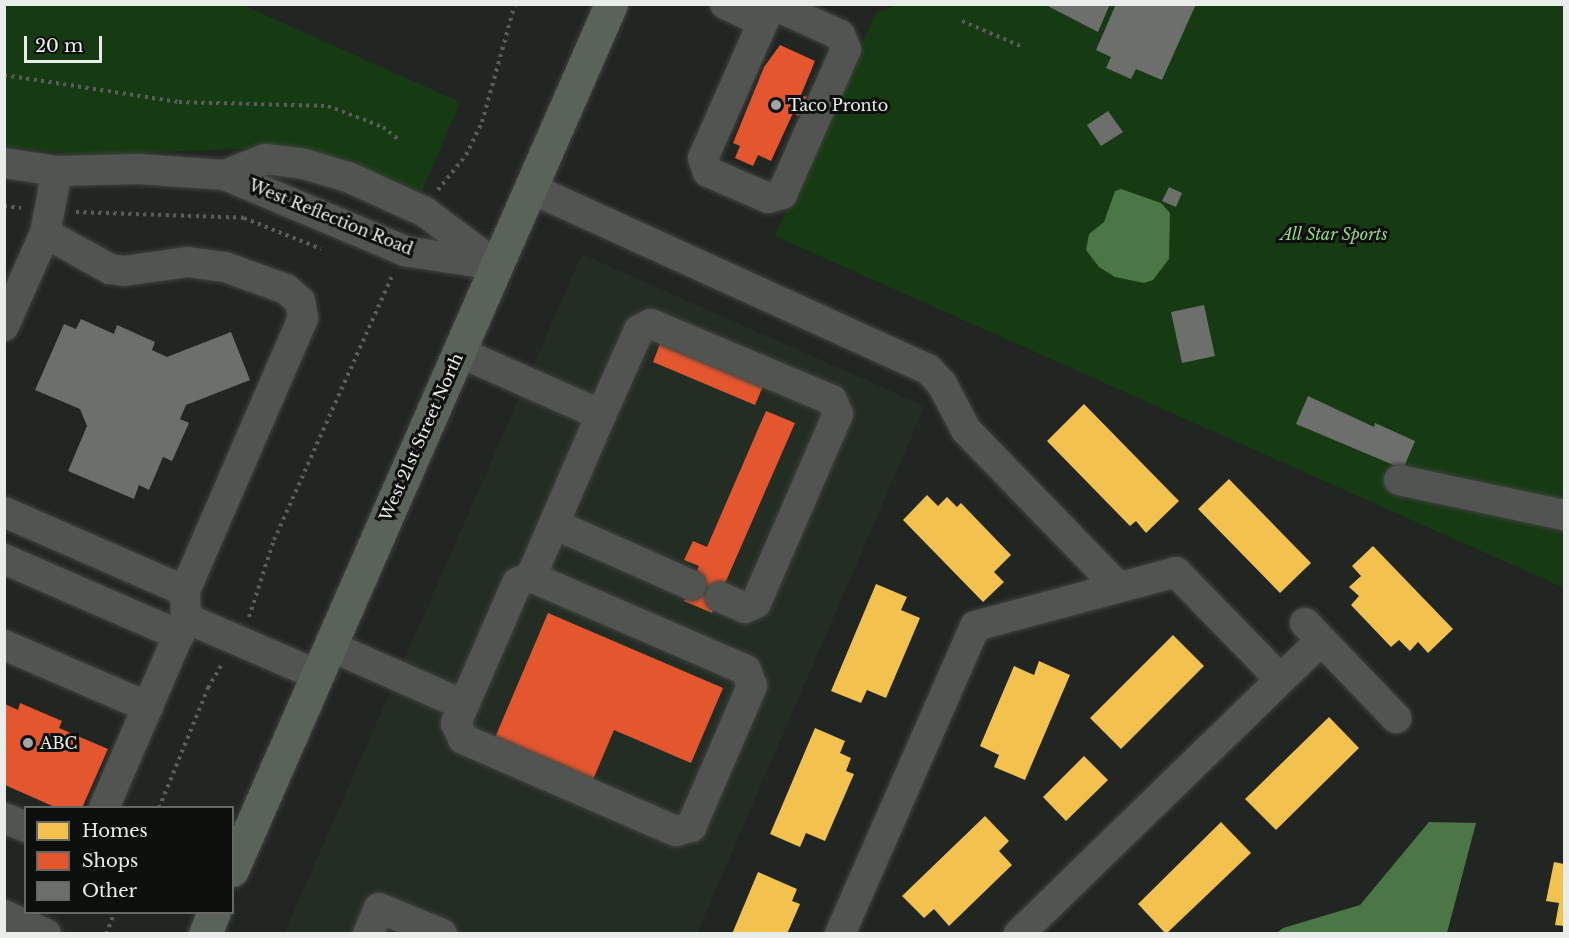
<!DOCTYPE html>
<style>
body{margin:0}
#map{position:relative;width:1569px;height:938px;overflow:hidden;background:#222622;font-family:"Libre Baskerville",serif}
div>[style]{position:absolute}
.built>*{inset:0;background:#242d23}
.green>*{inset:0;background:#163a12}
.water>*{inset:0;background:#4b7646}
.homes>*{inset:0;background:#f2c14e}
.shops>*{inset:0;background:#e4572e}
.building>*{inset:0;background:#6c6f6c}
.path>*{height:4px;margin-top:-2px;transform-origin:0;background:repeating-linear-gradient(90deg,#5b5d5a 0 3px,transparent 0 7.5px)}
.roads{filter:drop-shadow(0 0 2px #404340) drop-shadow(0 0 2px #404340)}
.minor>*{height:30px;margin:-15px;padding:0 15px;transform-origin:15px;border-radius:15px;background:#525452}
.major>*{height:33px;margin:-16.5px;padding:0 16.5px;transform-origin:16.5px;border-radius:16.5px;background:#5a6359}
.dots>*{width:16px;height:16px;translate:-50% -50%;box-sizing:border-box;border:3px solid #0d0f0c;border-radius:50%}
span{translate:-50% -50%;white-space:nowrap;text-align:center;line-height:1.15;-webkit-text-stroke:6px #0d0f0c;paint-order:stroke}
.poi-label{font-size:16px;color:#e9ede9}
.left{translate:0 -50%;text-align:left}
.street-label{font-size:16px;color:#e9ede9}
.park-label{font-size:16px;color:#94d88c;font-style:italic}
.frame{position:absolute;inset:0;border:6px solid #e9ede9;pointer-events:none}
.legend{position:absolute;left:24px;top:806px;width:210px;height:108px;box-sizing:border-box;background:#0d0f0c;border:2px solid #656864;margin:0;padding:8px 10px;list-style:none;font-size:18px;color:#e9ede9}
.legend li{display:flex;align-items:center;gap:12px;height:30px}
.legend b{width:30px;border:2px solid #656864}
.scale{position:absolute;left:24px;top:36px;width:78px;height:27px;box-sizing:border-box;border:3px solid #e9ede9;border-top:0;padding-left:8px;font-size:18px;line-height:21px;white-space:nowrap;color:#e9ede9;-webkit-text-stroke:4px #0d0f0c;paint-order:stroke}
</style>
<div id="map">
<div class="built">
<div style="clip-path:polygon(582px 254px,925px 406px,697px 933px,284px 934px)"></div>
</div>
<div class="green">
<div style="clip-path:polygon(4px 5px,243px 5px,460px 102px,421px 193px,309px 153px,262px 148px,81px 155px,5px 146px)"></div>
<div style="clip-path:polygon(897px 5px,1564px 5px,1564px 588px,775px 236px,876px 13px)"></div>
</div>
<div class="water">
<div style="clip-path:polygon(1121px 189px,1161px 203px,1170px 213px,1169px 259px,1153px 280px,1144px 283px,1115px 277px,1099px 267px,1086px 250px,1089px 234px,1104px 222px,1115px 191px)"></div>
<div style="clip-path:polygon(1429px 822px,1476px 823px,1447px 933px,1277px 933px,1283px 928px,1360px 905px)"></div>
</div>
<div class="homes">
<div style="clip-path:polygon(1084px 404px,1179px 501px,1146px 533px,1136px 521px,1130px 526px,1047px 441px)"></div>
<div style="clip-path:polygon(1229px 479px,1311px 563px,1280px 593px,1198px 509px)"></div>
<div style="clip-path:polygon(927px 495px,938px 506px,947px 497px,957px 507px,961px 503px,1011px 555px,994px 572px,1004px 582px,983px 602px,903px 520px)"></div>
<div style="clip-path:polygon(1373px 546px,1453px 629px,1428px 653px,1418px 642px,1410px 651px,1399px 640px,1391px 647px,1351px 605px,1359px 596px,1349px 587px,1361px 576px,1352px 566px)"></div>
<div style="clip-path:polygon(876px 584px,907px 597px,901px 610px,920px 618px,886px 698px,867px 690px,861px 703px,831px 691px)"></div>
<div style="clip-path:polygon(1173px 635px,1204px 666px,1121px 749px,1090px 718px)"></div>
<div style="clip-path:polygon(1039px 661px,1070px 675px,1025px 780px,994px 767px,999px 755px,980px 746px,1014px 666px,1034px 675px)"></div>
<div style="clip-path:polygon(1329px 717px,1359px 748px,1276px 830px,1245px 799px)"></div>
<div style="clip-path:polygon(815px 728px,845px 741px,840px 753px,851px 758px,846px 771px,854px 774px,825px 841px,806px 833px,800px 847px,770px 834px)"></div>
<div style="clip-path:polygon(1084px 756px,1108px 780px,1066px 821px,1043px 797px)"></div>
<div style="clip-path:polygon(985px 816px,1009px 841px,999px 851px,1012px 865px,949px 926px,934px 909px,924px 918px,902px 896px)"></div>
<div style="clip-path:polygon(1221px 822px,1251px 853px,1166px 934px,1138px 904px)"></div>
<div style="clip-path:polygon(1554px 862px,1564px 864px,1564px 926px,1555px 925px,1559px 903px,1546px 901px)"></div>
<div style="clip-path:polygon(758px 872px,797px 889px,792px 901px,800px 904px,787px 934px,732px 934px)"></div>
</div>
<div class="shops">
<div style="clip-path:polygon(780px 45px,815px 61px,801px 95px,807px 97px,799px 116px,793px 113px,771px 161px,758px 155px,753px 166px,735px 158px,740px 146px,733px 143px,764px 67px)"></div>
<div style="clip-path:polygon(663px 336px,766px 379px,755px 405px,653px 362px)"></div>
<div style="clip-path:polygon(766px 411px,795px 423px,712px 613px,684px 601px,699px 566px,684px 560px,693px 541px,707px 547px)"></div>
<div style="clip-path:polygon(548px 613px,723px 688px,691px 763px,614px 730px,592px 782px,494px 740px)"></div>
<div style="clip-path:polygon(20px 703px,62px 721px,59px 728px,108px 749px,82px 808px,57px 808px,5px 785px,5px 704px,18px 710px)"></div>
</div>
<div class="building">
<div style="clip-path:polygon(1044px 4px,1110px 4px,1098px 32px)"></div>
<div style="clip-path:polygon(1116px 4px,1196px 4px,1162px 80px,1136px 69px,1131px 79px,1106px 68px,1111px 57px,1096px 50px)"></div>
<div style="clip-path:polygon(1108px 111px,1123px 132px,1101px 146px,1087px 125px)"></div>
<div style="clip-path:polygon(1169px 187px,1182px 193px,1176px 207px,1162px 201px)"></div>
<div style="clip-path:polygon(1204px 305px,1215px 356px,1182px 363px,1171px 312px)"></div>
<div style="clip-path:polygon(81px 319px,114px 334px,117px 325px,155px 342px,152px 350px,167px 357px,231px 332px,250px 380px,186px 405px,180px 419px,189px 423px,172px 461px,163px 457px,149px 490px,139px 485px,134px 499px,68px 471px,87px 426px,80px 409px,35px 390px,64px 324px,76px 329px)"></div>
<div style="clip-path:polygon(1308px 396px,1374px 427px,1375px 423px,1415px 441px,1403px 469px,1296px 424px)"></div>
</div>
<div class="path">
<div style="left:962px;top:21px;width:66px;rotate:23.1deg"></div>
<div style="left:4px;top:75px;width:177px;rotate:8.8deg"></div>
<div style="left:179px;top:102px;width:149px;rotate:1.5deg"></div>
<div style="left:328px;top:106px;width:59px;rotate:20.9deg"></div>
<div style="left:383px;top:127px;width:22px;rotate:39deg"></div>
<div style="left:438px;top:190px;width:45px;rotate:-51.3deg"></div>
<div style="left:466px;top:155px;width:37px;rotate:-64deg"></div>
<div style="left:482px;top:122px;width:123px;rotate:-74.4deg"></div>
<div style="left:4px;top:206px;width:17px;rotate:7deg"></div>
<div style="left:76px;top:212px;width:168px;rotate:2deg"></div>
<div style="left:244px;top:218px;width:83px;rotate:21.9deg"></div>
<div style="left:249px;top:617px;width:81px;rotate:-72deg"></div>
<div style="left:274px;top:540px;width:289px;rotate:-65.9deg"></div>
<div style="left:159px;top:808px;width:130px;rotate:-67.8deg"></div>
<div style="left:208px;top:688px;width:30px;rotate:-60deg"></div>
<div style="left:106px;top:934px;width:24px;rotate:-68deg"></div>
</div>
<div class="roads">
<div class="minor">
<div style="left:725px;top:4px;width:42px;rotate:25.3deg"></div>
<div style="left:771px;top:4px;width:168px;rotate:113.8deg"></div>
<div style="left:703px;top:158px;width:15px;rotate:70deg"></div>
<div style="left:708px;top:172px;width:65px;rotate:23.4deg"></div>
<div style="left:768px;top:198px;width:15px;rotate:-16deg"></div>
<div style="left:782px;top:194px;width:158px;rotate:-66.2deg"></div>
<div style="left:846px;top:49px;width:15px;rotate:-113deg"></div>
<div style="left:840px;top:35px;width:75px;rotate:-155.5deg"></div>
<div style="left:265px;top:159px;width:39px;rotate:7deg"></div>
<div style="left:304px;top:164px;width:46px;rotate:16.5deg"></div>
<div style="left:348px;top:177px;width:85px;rotate:24.4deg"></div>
<div style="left:425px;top:212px;width:89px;rotate:36.7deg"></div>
<div style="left:496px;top:265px;width:92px;rotate:-171.3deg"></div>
<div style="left:405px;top:251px;width:195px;rotate:-157.1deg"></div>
<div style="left:225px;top:175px;width:43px;rotate:-21.8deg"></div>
<div style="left:4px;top:163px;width:54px;rotate:8.6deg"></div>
<div style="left:57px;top:171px;width:82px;rotate:-1.4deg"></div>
<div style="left:139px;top:169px;width:86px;rotate:4deg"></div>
<div style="left:530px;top:188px;width:437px;rotate:24.5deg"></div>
<div style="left:928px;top:369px;width:21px;rotate:47deg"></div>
<div style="left:942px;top:384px;width:52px;rotate:62.4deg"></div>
<div style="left:966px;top:430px;width:219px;rotate:45.9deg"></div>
<div style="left:45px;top:233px;width:74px;rotate:29deg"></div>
<div style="left:110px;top:269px;width:14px;rotate:8deg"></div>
<div style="left:124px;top:271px;width:65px;rotate:-8deg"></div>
<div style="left:188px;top:262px;width:37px;rotate:8deg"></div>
<div style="left:225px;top:267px;width:65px;rotate:19.8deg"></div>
<div style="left:286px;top:289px;width:18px;rotate:41deg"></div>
<div style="left:300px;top:301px;width:17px;rotate:80deg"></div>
<div style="left:303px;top:318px;width:297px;rotate:113.4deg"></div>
<div style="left:4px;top:326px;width:102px;rotate:-66.2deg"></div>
<div style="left:45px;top:233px;width:63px;rotate:-79deg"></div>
<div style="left:459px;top:352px;width:155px;rotate:23.9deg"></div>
<div style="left:601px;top:415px;width:176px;rotate:113.4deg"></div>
<div style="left:601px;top:415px;width:93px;rotate:-65.9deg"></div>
<div style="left:639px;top:330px;width:13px;rotate:-27deg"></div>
<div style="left:651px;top:324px;width:196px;rotate:22.8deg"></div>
<div style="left:832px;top:400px;width:15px;rotate:67deg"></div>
<div style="left:838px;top:414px;width:206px;rotate:113.5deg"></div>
<div style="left:756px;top:603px;width:12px;rotate:156deg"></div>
<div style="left:745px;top:608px;width:27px;rotate:-156deg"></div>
<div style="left:1399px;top:480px;width:169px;rotate:12deg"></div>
<div style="left:4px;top:512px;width:197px;rotate:23.6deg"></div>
<div style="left:185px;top:591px;width:27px;rotate:88deg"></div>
<div style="left:186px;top:618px;width:144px;rotate:23.4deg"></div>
<div style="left:554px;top:524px;width:150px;rotate:24deg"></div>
<div style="left:4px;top:559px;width:191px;rotate:23.5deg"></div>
<div style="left:1305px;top:623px;width:132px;rotate:46.2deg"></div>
<div style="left:4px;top:645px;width:157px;rotate:23.3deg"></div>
<div style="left:330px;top:646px;width:146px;rotate:23.8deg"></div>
<div style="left:464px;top:705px;width:20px;rotate:114deg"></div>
<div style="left:456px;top:723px;width:17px;rotate:66deg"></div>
<div style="left:463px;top:739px;width:232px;rotate:23.4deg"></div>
<div style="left:676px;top:831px;width:16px;rotate:-15deg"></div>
<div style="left:691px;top:827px;width:154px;rotate:-66.6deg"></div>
<div style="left:752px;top:686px;width:17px;rotate:-111deg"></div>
<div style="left:746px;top:670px;width:234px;rotate:-156.6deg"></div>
<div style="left:531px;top:577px;width:15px;rotate:157deg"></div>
<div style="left:517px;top:583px;width:133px;rotate:113.5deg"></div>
<div style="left:104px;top:808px;width:207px;rotate:-66.7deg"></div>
<div style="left:4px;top:818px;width:24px;rotate:22deg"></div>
<div style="left:4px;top:915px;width:46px;rotate:24.3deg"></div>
<div style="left:368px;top:934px;width:28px;rotate:-67deg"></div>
<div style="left:379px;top:908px;width:68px;rotate:22.4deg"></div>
<div style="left:840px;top:934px;width:336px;rotate:-66.3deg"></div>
<div style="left:975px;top:626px;width:208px;rotate:-15deg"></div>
<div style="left:1176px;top:572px;width:149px;rotate:45.8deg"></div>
<div style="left:1019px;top:934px;width:421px;rotate:-44.2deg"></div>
</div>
<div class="major">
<div style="left:232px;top:870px;width:945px;rotate:-66.36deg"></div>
<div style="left:205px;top:934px;width:24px;rotate:-68deg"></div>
</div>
</div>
<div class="dots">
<div style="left:776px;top:105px;background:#a3a7a3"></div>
<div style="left:28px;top:743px;background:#a3a7a3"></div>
</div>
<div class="poi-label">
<span class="left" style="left:788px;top:105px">Taco Pronto</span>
<span class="left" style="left:40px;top:743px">ABC</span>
</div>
<div class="street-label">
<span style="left:331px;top:217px;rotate:22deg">West Reflection Road</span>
<span style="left:421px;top:437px;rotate:-66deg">West 21st Street North</span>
</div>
<div class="park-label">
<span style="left:1334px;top:234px">All Star Sports</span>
</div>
<div class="frame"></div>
<ul class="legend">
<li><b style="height:16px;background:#f2c14e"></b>Homes</li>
<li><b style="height:16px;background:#e4572e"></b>Shops</li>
<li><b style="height:16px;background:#6c6f6c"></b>Other</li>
</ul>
<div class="scale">20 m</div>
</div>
